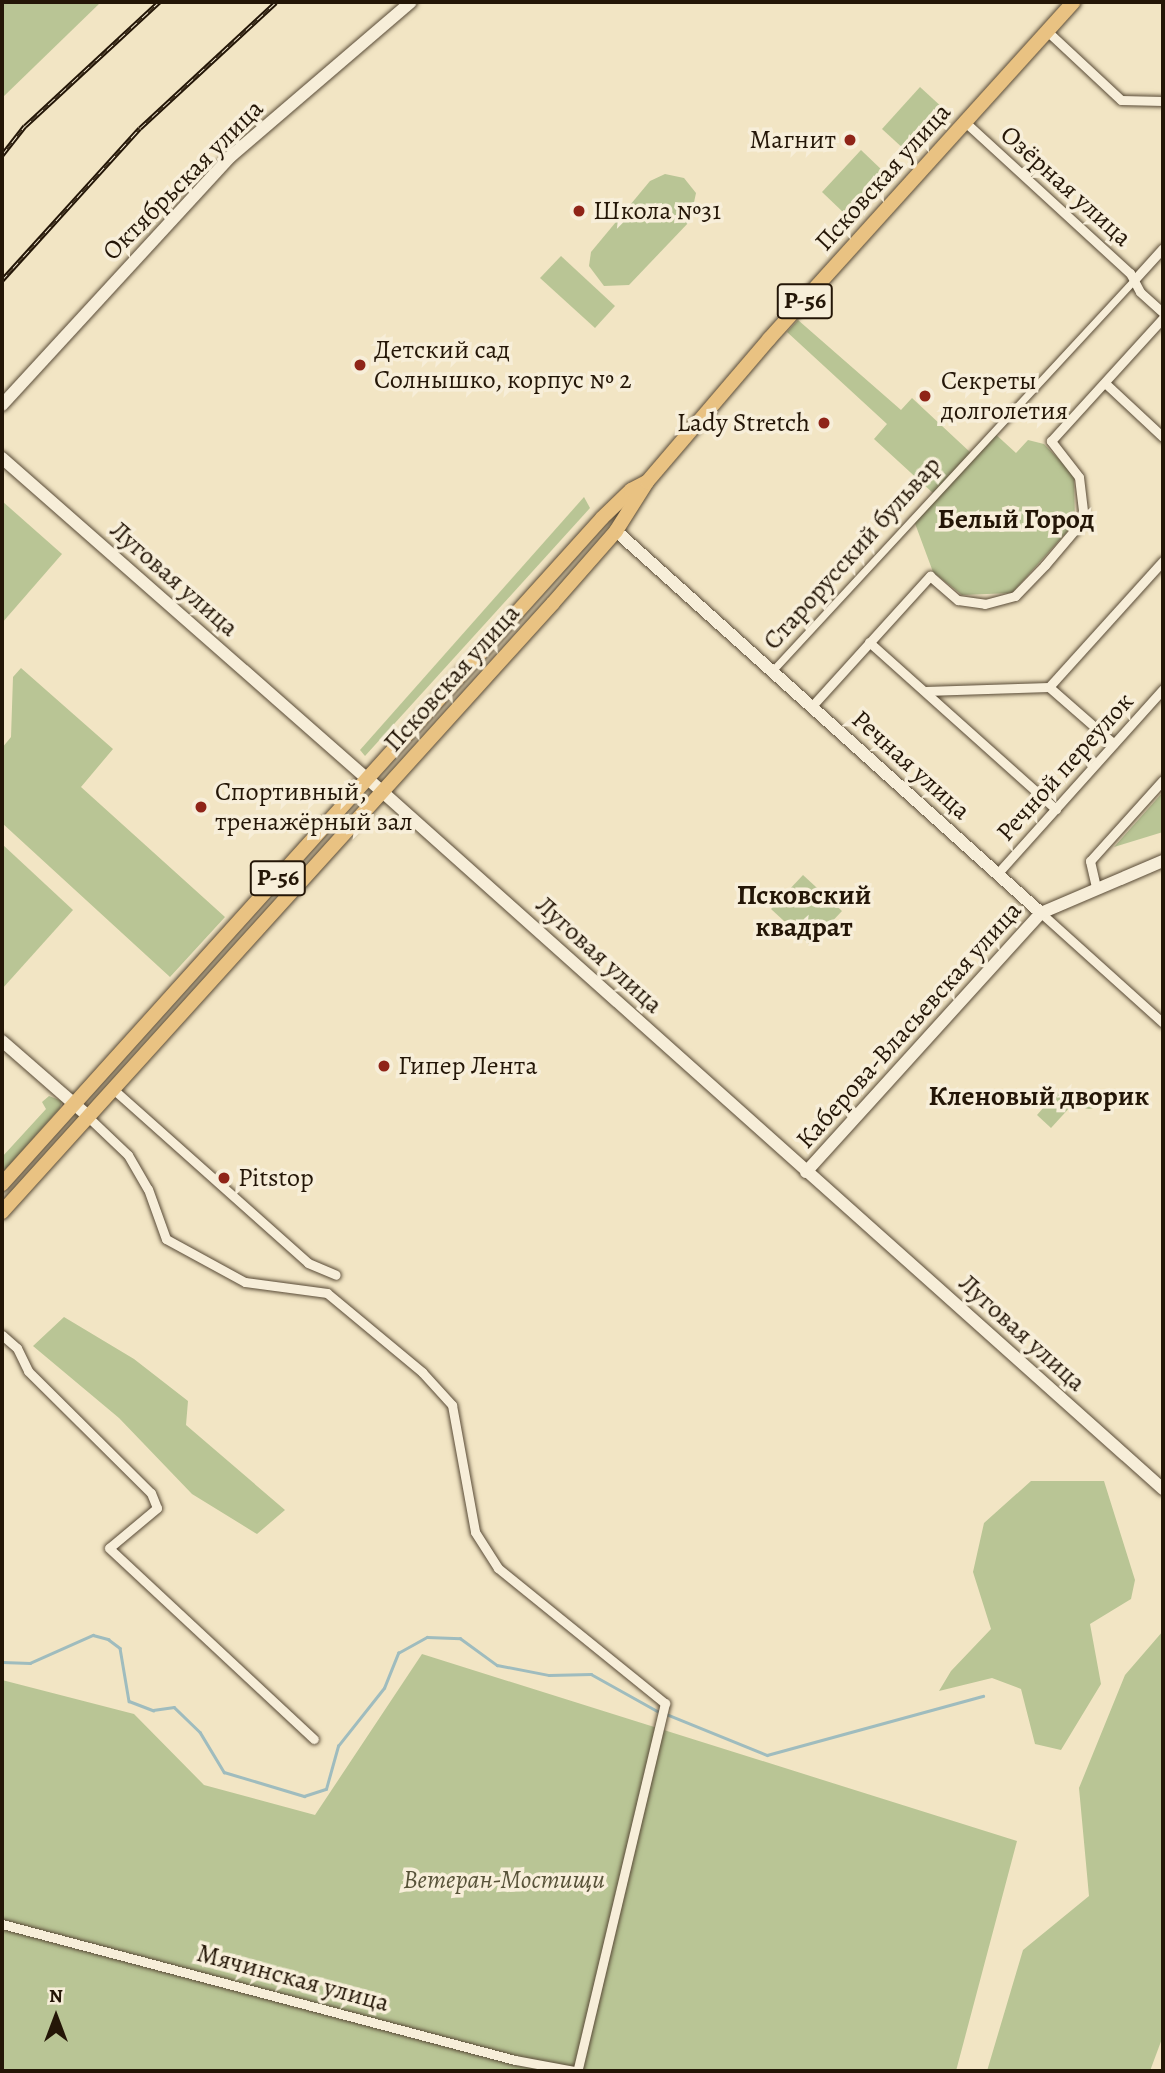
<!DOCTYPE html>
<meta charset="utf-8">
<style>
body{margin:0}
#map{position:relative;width:1165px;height:2073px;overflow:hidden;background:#f2e5c4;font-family:Alegreya,serif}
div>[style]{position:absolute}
.green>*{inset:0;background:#b9c595}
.round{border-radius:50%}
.stream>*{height:2.5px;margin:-1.25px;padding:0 1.25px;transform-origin:1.25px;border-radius:1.25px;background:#9fbcbe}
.roads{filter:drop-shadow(0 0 2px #584a36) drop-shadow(0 0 2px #584a36)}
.pedestrian>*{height:7px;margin:-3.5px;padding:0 3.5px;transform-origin:3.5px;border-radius:3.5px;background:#f7eed9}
.minor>*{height:9px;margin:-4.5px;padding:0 4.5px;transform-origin:4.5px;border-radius:4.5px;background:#f7eed9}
.tertiary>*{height:12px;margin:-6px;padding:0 6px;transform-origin:6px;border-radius:6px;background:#f7eed9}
.secondary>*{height:12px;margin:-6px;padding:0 6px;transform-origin:6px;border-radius:6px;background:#f7eed9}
.primary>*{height:14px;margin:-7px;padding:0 7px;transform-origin:7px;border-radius:7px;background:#e9c282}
.rail>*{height:5px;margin-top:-2.5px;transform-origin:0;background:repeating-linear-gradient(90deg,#f7eed9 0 8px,#241607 0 16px);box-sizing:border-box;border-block:2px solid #241607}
.dots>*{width:19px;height:19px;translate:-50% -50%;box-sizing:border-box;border:4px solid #f7eed9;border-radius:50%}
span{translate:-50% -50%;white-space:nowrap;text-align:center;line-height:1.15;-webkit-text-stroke:7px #f7eed9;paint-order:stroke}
.shield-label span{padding:2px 5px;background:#f7eed9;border:2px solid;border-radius:5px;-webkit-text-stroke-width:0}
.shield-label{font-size:24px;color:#241607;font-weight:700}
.poi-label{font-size:26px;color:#241607}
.right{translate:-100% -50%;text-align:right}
.left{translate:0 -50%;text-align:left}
.street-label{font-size:26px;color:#241607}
.park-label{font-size:26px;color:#585339;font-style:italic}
.neighbourhood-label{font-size:28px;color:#241607;font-weight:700}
.frame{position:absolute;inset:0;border:4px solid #241607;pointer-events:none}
.north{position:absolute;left:21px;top:1982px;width:70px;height:70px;-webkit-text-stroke:5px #f7eed9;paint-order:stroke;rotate:0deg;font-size:19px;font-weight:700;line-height:28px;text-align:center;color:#241607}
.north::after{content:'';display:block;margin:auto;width:24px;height:32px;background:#241607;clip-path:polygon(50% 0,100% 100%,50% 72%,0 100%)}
</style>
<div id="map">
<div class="green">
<div style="clip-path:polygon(2px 2px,101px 2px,2px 98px)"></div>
<div style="clip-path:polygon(920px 87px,944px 109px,906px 151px,882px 129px)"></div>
<div style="clip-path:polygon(861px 150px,884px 172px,845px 214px,822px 192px)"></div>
<div style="clip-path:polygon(665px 174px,684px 178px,696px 193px,690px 221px,629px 285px,604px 286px,589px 266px,591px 252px,650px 181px)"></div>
<div style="clip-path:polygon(561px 256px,615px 306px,595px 328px,540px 278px)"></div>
<div style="clip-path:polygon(798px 320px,901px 410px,912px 398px,971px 453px,992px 431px,1016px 453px,1028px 440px,1044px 444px,1074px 475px,1075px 523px,1012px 593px,962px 595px,933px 572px,913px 518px,934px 494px,874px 439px,887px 424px,787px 332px)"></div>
<div style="clip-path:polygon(584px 497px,590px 508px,365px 756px,360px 750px)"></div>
<div style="clip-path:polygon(2px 501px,62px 554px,2px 623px)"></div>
<div style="clip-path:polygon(21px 668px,113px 749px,81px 787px,225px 917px,170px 977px,2px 823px,2px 748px,11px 737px,13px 677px)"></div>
<div style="clip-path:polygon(1163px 792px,1163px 832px,1114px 847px)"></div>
<div style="clip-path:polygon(2px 844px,73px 910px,2px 989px)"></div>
<div style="clip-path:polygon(803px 875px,842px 911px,810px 945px,771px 909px)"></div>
<div style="clip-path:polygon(1057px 1092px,1072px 1105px,1051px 1128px,1037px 1115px)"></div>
<div class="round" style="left:1081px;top:1093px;width:16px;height:16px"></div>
<div style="clip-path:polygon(49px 1096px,62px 1101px,60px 1108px,2px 1173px,2px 1157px,46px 1109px,42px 1102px)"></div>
<div style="clip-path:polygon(64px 1317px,134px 1359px,188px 1401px,186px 1425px,285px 1510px,257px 1534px,192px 1494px,119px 1418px,33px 1346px)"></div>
<div style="clip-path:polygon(1031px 1481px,1104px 1481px,1135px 1580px,1131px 1599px,1090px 1624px,1101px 1684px,1061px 1750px,1035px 1744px,1021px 1689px,992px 1678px,939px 1691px,951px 1671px,991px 1629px,973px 1572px,984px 1523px)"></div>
<div style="clip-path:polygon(1163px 1631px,1163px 2036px,1150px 2071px,987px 2071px,1023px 1950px,1089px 1896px,1079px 1788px,1125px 1675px)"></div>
<div style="clip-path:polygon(422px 1654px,1017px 1841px,956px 2071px,2px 2071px,2px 1680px,134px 1714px,204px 1785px,315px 1815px)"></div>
</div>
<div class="stream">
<div style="left:2px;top:1662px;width:28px;rotate:2deg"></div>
<div style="left:30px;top:1663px;width:69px;rotate:-24deg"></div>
<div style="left:93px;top:1635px;width:16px;rotate:15deg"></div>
<div style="left:108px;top:1639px;width:15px;rotate:37deg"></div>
<div style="left:120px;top:1648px;width:54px;rotate:80.4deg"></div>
<div style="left:129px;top:1701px;width:26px;rotate:21deg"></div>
<div style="left:153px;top:1710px;width:21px;rotate:-8deg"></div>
<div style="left:174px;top:1707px;width:36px;rotate:44deg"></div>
<div style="left:200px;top:1732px;width:47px;rotate:59deg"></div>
<div style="left:224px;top:1772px;width:84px;rotate:16.7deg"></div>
<div style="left:304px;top:1796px;width:23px;rotate:-18deg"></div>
<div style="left:326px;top:1789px;width:45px;rotate:-74.4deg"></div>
<div style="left:338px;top:1746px;width:74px;rotate:-51.6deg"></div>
<div style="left:384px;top:1688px;width:38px;rotate:-68deg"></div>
<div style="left:398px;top:1653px;width:33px;rotate:-29deg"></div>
<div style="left:427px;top:1637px;width:33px;rotate:2deg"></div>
<div style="left:460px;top:1638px;width:46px;rotate:36.1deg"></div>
<div style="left:497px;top:1665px;width:53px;rotate:10.9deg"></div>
<div style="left:549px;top:1675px;width:42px;rotate:-1.4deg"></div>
<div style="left:591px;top:1674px;width:78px;rotate:29.2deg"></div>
<div style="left:666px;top:1714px;width:109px;rotate:22.1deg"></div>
<div style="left:767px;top:1755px;width:224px;rotate:-15.3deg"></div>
</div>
<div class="roads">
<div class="pedestrian">
<div style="left:773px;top:670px;width:531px;rotate:-47.21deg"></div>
</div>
<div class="minor">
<div style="left:1047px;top:31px;width:101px;rotate:43deg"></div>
<div style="left:1121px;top:100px;width:42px;rotate:1.4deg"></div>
<div style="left:965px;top:122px;width:224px;rotate:42.5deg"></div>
<div style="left:1130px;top:273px;width:21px;rotate:62deg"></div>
<div style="left:1140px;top:292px;width:31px;rotate:42deg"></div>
<div style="left:1134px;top:280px;width:43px;rotate:-47.8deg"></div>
<div style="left:1105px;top:383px;width:79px;rotate:43deg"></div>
<div style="left:869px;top:642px;width:251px;rotate:41.8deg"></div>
<div style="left:1049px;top:687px;width:86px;rotate:41.2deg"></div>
<div style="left:925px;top:691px;width:124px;rotate:-1.8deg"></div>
<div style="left:1049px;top:687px;width:170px;rotate:-47.9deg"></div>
<div style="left:812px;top:706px;width:176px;rotate:-47.8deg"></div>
<div style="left:930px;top:576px;width:37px;rotate:41deg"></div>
<div style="left:958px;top:600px;width:27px;rotate:8deg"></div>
<div style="left:985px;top:604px;width:31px;rotate:-15deg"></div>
<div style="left:1015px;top:596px;width:43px;rotate:-45.9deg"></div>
<div style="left:1045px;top:565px;width:60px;rotate:-49.7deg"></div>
<div style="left:1084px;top:519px;width:42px;rotate:-96.8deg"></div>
<div style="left:1079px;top:477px;width:46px;rotate:-127.9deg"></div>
<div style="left:1051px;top:441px;width:166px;rotate:-47.7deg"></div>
<div style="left:997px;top:874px;width:249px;rotate:-48.1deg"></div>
<div style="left:1096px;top:887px;width:27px;rotate:-103deg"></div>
<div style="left:1090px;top:861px;width:109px;rotate:-48deg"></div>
<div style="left:1041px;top:913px;width:164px;rotate:42deg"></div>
<div style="left:113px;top:1089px;width:261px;rotate:41.7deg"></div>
<div style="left:308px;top:1263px;width:30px;rotate:23deg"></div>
<div style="left:86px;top:1115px;width:58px;rotate:43.6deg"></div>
<div style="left:128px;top:1155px;width:39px;rotate:60deg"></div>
<div style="left:148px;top:1189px;width:53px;rotate:70.2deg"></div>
<div style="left:166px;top:1239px;width:90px;rotate:28.6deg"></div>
<div style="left:245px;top:1282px;width:83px;rotate:7.6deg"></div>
<div style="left:327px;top:1293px;width:124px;rotate:39.7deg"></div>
<div style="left:422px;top:1372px;width:45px;rotate:47.7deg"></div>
<div style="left:452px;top:1405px;width:129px;rotate:79.7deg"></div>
<div style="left:475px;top:1532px;width:43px;rotate:57.4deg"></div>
<div style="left:498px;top:1568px;width:215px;rotate:39deg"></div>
<div style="left:665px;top:1703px;width:378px;rotate:103.4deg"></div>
<div style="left:2px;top:1335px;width:20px;rotate:41deg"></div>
<div style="left:17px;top:1348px;width:25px;rotate:64deg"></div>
<div style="left:28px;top:1371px;width:173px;rotate:44.8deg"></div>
<div style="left:151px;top:1493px;width:16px;rotate:68deg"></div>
<div style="left:157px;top:1508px;width:62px;rotate:140.2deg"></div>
<div style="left:109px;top:1548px;width:280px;rotate:43deg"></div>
<div style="left:2px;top:1924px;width:531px;rotate:14.85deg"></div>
<div style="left:515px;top:2060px;width:61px;rotate:10.4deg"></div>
</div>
<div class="tertiary">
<div style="left:616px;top:531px;width:571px;rotate:41.95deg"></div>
<div style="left:368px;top:779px;width:1066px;rotate:41.77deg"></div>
<div style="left:2px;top:1041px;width:114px;rotate:41.1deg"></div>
<div style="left:806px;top:1172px;width:350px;rotate:-47.8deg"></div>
<div style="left:1041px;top:913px;width:133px;rotate:-23.1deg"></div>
</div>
<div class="secondary">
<div style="left:2px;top:405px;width:337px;rotate:-47.4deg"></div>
<div style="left:230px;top:157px;width:238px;rotate:-40.6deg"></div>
<div style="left:2px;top:458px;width:487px;rotate:41.3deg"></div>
</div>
<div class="primary">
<div style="left:2px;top:1184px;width:896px;rotate:-47.98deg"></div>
<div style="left:602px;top:518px;width:40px;rotate:-44deg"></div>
<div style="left:631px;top:490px;width:18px;rotate:-27deg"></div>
<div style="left:2px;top:1212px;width:821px;rotate:-47.86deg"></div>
<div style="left:553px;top:603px;width:96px;rotate:-48.8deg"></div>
<div style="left:616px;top:531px;width:58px;rotate:-57.7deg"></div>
<div style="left:647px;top:482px;width:188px;rotate:-49.5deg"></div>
<div style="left:769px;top:339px;width:454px;rotate:-47.9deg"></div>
</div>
</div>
<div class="rail">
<div style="left:2px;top:155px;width:37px;rotate:-52deg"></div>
<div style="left:25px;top:126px;width:183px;rotate:-42.8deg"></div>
<div style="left:2px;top:280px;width:205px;rotate:-47.8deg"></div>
<div style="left:140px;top:128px;width:185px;rotate:-42.8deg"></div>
</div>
<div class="dots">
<div style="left:850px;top:140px;background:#8f2418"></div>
<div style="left:579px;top:211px;background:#8f2418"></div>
<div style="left:360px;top:365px;background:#8f2418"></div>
<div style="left:925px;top:396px;background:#8f2418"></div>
<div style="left:824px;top:423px;background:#8f2418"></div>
<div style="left:201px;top:807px;background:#8f2418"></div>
<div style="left:384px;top:1066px;background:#8f2418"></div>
<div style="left:224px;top:1178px;background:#8f2418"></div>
</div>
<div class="shield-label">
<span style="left:805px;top:301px">Р-56</span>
<span style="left:278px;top:878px">Р-56</span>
</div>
<div class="poi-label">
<span class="right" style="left:836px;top:140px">Магнит</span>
<span class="left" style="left:593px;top:211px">Школа №31</span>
<span class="left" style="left:374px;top:365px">Детский сад<br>Солнышко, корпус № 2</span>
<span class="left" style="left:941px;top:396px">Секреты<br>долголетия</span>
<span class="right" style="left:810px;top:423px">Lady Stretch</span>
<span class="left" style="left:215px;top:807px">Спортивный,<br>тренажёрный зал</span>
<span class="left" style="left:398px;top:1066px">Гипер Лента</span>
<span class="left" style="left:238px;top:1178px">Pitstop</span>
</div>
<div class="street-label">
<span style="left:883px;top:177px;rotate:-48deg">Псковская улица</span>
<span style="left:183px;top:180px;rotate:-45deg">Октябрьская улица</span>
<span style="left:1066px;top:186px;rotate:42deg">Озёрная улица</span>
<span style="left:852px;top:553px;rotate:-48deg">Старорусский бульвар</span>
<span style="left:174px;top:579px;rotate:41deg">Луговая улица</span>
<span style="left:452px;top:678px;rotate:-48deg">Псковская улица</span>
<span style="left:911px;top:765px;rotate:42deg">Речная улица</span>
<span style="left:1065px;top:767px;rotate:-48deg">Речной переулок</span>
<span style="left:599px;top:955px;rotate:42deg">Луговая улица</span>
<span style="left:909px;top:1025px;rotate:-48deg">Каберова-Власьевская улица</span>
<span style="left:1022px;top:1333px;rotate:42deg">Луговая улица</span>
<span style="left:293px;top:1978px;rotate:15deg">Мячинская улица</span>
</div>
<div class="park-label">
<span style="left:504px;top:1880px">Ветеран-Мостищи</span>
</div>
<div class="neighbourhood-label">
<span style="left:1016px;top:519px">Белый Город</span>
<span style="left:804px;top:911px">Псковский<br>квадрат</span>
<span style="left:1039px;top:1096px">Кленовый дворик</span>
</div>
<div class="frame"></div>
<div class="north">N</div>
</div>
